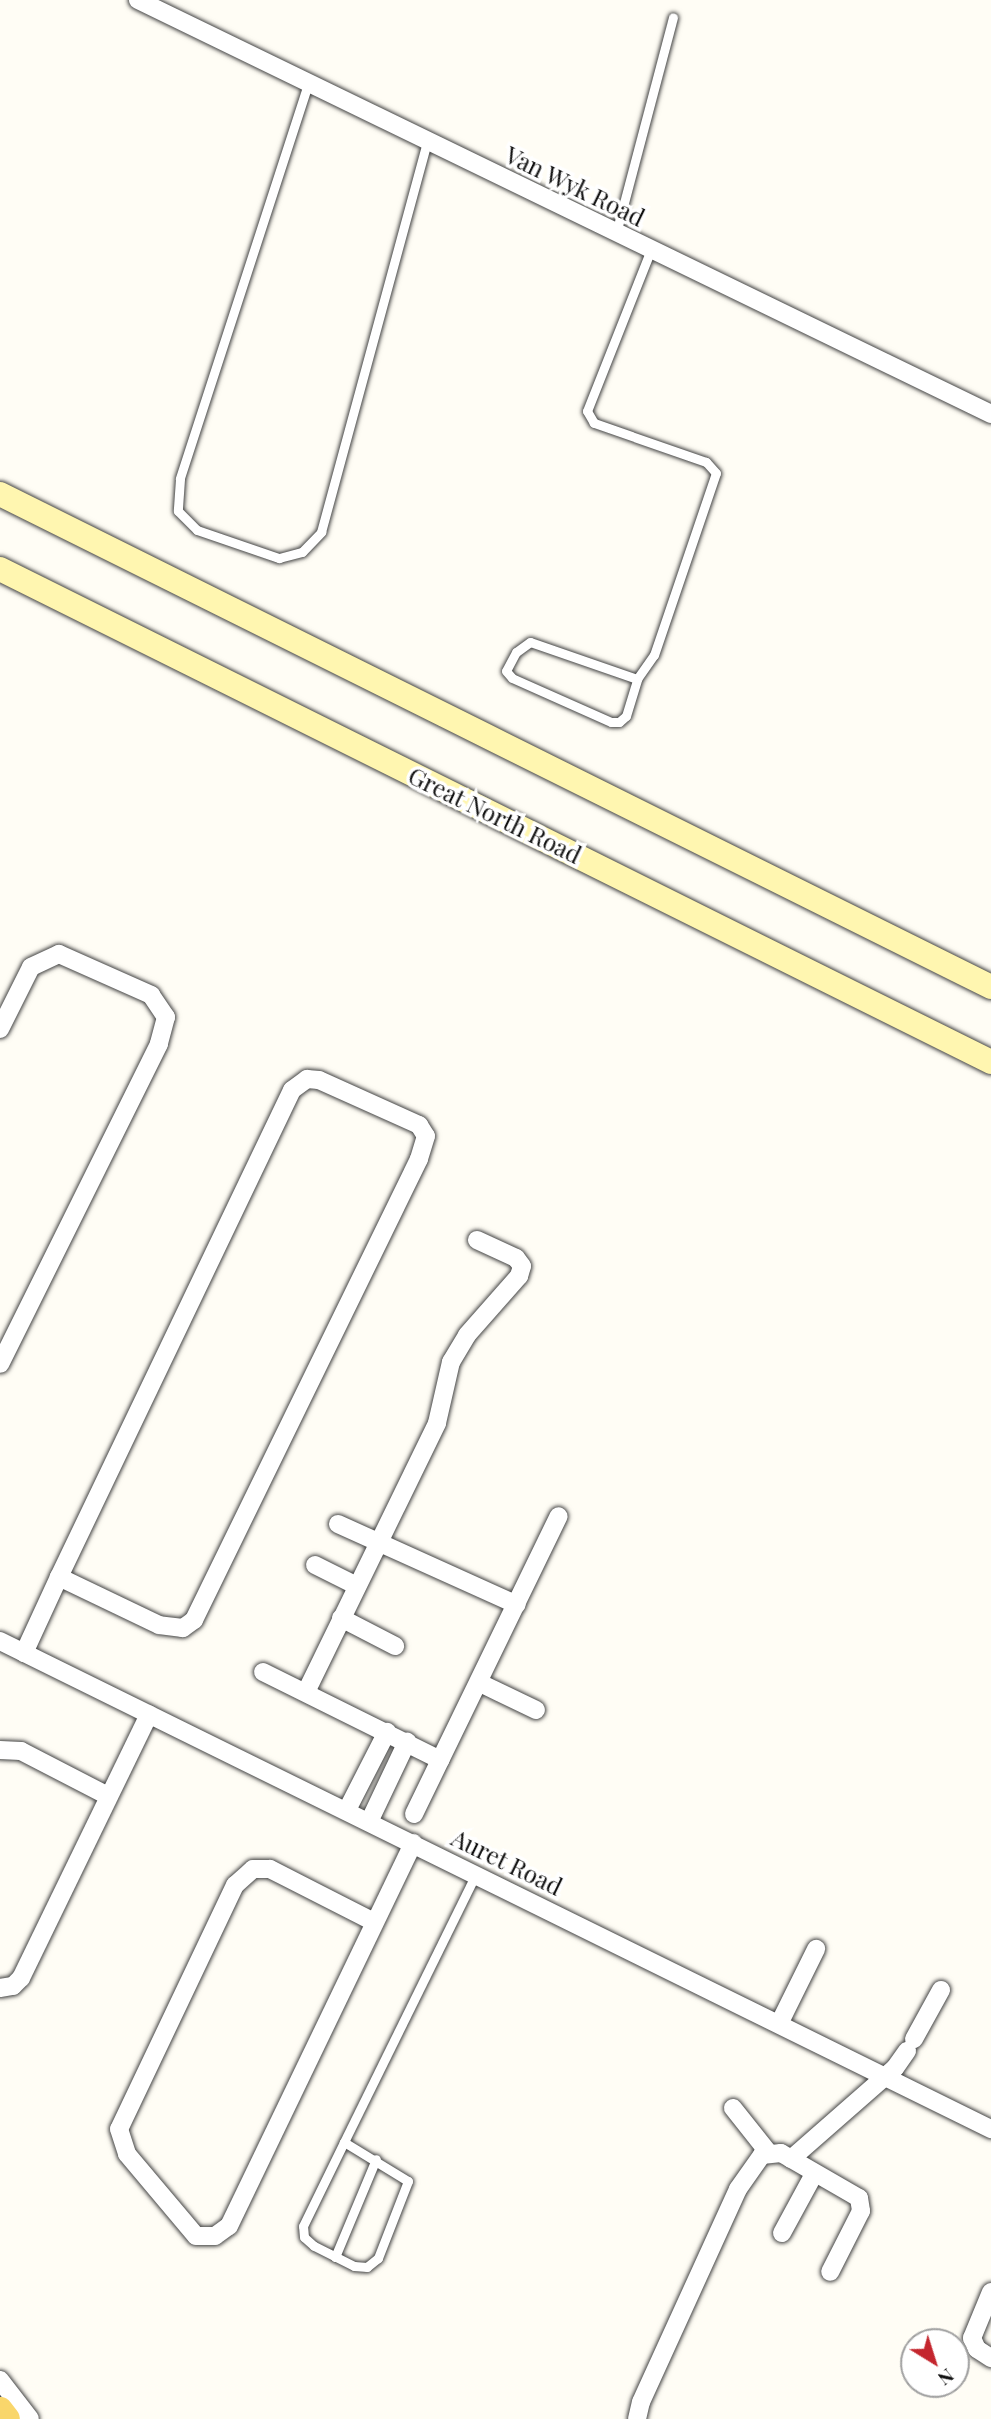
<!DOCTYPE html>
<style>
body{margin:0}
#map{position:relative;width:991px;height:2419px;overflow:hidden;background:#fffdf5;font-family:"Playfair Display",serif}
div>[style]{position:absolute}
.roads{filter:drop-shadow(0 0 2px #444) drop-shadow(0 0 2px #444)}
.lane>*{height:9px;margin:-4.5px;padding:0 4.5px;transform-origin:4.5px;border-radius:4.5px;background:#fff}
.street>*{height:18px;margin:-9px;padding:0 9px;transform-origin:9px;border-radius:9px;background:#fff}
.secondary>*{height:24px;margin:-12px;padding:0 12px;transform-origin:12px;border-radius:12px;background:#fff6b0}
.primary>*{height:26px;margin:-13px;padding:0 13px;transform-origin:13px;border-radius:13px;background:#f9d66b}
span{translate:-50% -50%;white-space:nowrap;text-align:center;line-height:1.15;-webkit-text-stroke:7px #fff;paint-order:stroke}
.street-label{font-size:24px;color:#111}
.north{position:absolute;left:900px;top:2328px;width:70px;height:70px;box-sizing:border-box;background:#fff;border:2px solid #a0a0a0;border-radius:50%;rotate:142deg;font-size:19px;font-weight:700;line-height:28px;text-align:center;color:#111}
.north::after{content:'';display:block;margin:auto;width:24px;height:32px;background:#c4262e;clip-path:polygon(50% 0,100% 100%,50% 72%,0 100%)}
</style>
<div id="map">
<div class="roads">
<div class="lane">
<div style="left:308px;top:84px;width:415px;rotate:108deg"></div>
<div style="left:180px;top:479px;width:32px;rotate:94deg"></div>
<div style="left:178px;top:511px;width:27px;rotate:45deg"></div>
<div style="left:197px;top:530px;width:87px;rotate:18.9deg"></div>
<div style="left:279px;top:558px;width:24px;rotate:-15deg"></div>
<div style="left:302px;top:552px;width:28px;rotate:-46deg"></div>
<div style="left:321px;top:532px;width:405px;rotate:-74.8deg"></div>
<div style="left:616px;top:233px;width:223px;rotate:-75.2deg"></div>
<div style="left:637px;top:679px;width:113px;rotate:-160.9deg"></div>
<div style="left:530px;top:642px;width:17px;rotate:144deg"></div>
<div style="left:516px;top:652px;width:21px;rotate:118deg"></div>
<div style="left:506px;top:671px;width:9px;rotate:49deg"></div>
<div style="left:512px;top:678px;width:108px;rotate:24deg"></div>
<div style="left:611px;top:722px;width:8px"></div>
<div style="left:619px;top:722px;width:9px;rotate:-41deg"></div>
<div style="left:626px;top:716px;width:39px;rotate:-73deg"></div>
<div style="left:637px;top:679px;width:29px;rotate:-55deg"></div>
<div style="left:654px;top:655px;width:192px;rotate:-71.2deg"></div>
<div style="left:716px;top:473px;width:15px;rotate:-132deg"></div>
<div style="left:706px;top:462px;width:119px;rotate:-160.8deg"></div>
<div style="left:594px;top:423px;width:14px;rotate:-120deg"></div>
<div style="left:587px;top:411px;width:174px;rotate:-68.4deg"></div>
<div style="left:344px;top:2142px;width:75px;rotate:31.4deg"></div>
<div style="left:408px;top:2181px;width:83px;rotate:111.3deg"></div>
<div style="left:378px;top:2258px;width:14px;rotate:141deg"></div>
<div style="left:367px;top:2267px;width:13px;rotate:-176deg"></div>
<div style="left:354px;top:2266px;width:45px;rotate:-153.4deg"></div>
<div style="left:314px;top:2246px;width:13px;rotate:-138deg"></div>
<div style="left:304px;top:2237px;width:11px;rotate:-95deg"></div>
<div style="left:303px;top:2226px;width:93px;rotate:-64deg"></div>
<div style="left:344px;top:2142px;width:299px;rotate:-63.8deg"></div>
<div style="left:335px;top:2257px;width:106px;rotate:-67.3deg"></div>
</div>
<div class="street">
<div style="left:138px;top:0;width:948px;rotate:25.89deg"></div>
<div style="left:0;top:1029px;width:69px;rotate:-63.4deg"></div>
<div style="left:31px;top:967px;width:31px;rotate:-25deg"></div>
<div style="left:59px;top:954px;width:101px;rotate:24deg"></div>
<div style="left:151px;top:995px;width:27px;rotate:56deg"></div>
<div style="left:166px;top:1017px;width:28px;rotate:105deg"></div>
<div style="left:159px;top:1044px;width:357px;rotate:116.4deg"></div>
<div style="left:338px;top:1524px;width:196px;rotate:24.3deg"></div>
<div style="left:315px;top:1565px;width:47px;rotate:26.6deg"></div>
<div style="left:341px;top:1618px;width:61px;rotate:27.4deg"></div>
<div style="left:0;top:1641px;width:1105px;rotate:26.22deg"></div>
<div style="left:24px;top:1653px;width:84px;rotate:-65.3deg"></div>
<div style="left:59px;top:1577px;width:540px;rotate:-64.43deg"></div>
<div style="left:292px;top:1090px;width:19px;rotate:-36deg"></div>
<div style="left:307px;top:1079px;width:12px;rotate:5deg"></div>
<div style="left:319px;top:1080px;width:110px;rotate:24.2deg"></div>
<div style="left:419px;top:1125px;width:13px;rotate:58deg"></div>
<div style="left:426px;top:1136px;width:24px;rotate:107deg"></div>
<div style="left:419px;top:1159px;width:513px;rotate:116.02deg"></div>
<div style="left:194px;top:1620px;width:14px;rotate:144deg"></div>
<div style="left:183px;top:1628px;width:24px;rotate:-173deg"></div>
<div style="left:159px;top:1625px;width:111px;rotate:-154.4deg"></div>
<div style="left:263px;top:1672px;width:198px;rotate:26.4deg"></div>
<div style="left:480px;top:1683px;width:62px;rotate:25.7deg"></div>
<div style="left:306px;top:1692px;width:299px;rotate:-64deg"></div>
<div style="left:437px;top:1423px;width:63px;rotate:-77.1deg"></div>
<div style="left:451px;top:1362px;width:31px;rotate:-59deg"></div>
<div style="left:467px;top:1335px;width:79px;rotate:-48.6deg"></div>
<div style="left:519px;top:1276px;width:10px;rotate:-73deg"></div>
<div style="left:522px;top:1266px;width:10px;rotate:-127deg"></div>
<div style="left:516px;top:1258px;width:43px;rotate:-155.2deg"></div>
<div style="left:0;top:1750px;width:21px;rotate:3deg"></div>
<div style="left:21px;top:1751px;width:98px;rotate:27.3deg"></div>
<div style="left:347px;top:1810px;width:88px;rotate:-62.9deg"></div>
<div style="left:414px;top:1814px;width:331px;rotate:-64.1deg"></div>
<div style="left:369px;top:1822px;width:89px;rotate:-64.6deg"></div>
<div style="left:374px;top:1922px;width:117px;rotate:-153deg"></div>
<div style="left:270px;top:1869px;width:17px;rotate:180deg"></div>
<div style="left:253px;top:1869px;width:24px;rotate:138deg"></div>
<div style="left:235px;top:1885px;width:270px;rotate:115.4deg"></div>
<div style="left:119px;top:2129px;width:26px;rotate:72deg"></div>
<div style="left:127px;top:2154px;width:107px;rotate:49.9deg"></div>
<div style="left:196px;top:2236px;width:19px"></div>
<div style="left:215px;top:2236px;width:17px;rotate:-36deg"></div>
<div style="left:229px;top:2226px;width:425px;rotate:-64.3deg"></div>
<div style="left:0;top:1988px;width:13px;rotate:-9deg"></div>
<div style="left:13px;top:1986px;width:11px;rotate:-45deg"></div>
<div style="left:21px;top:1978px;width:293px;rotate:-64.1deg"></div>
<div style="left:779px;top:2024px;width:84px;rotate:-63.7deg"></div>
<div style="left:914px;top:2039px;width:56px;rotate:-61.1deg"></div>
<div style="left:733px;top:2108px;width:56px;rotate:51.5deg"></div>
<div style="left:791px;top:2159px;width:138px;rotate:-41.2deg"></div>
<div style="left:895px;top:2068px;width:21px;rotate:-55deg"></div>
<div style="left:782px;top:2233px;width:67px;rotate:-61.5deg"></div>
<div style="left:991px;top:2292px;width:50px;rotate:112.4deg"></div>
<div style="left:972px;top:2338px;width:12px;rotate:66deg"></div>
<div style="left:977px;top:2349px;width:17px;rotate:33deg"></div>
<div style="left:0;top:2380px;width:49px;rotate:52.4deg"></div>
<div style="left:637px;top:2419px;width:17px;rotate:-77deg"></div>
<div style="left:641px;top:2402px;width:234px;rotate:-65.5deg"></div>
<div style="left:738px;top:2189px;width:42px;rotate:-54.8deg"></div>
<div style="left:762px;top:2155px;width:19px;rotate:-6deg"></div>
<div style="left:781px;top:2153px;width:90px;rotate:30deg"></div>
<div style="left:859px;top:2198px;width:13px;rotate:81deg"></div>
<div style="left:861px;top:2211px;width:68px;rotate:116.9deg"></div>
</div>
<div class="secondary">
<div style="left:0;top:494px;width:1107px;rotate:26.45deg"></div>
<div style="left:0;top:569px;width:1107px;rotate:26.45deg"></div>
</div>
<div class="primary">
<div style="left:0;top:2410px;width:11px;rotate:52deg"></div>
</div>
</div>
<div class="street-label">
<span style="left:575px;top:186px;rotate:26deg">Van Wyk Road</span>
<span style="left:495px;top:815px;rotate:26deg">Great North Road</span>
<span style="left:507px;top:1862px;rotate:26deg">Auret Road</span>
</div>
<div class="north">N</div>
</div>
